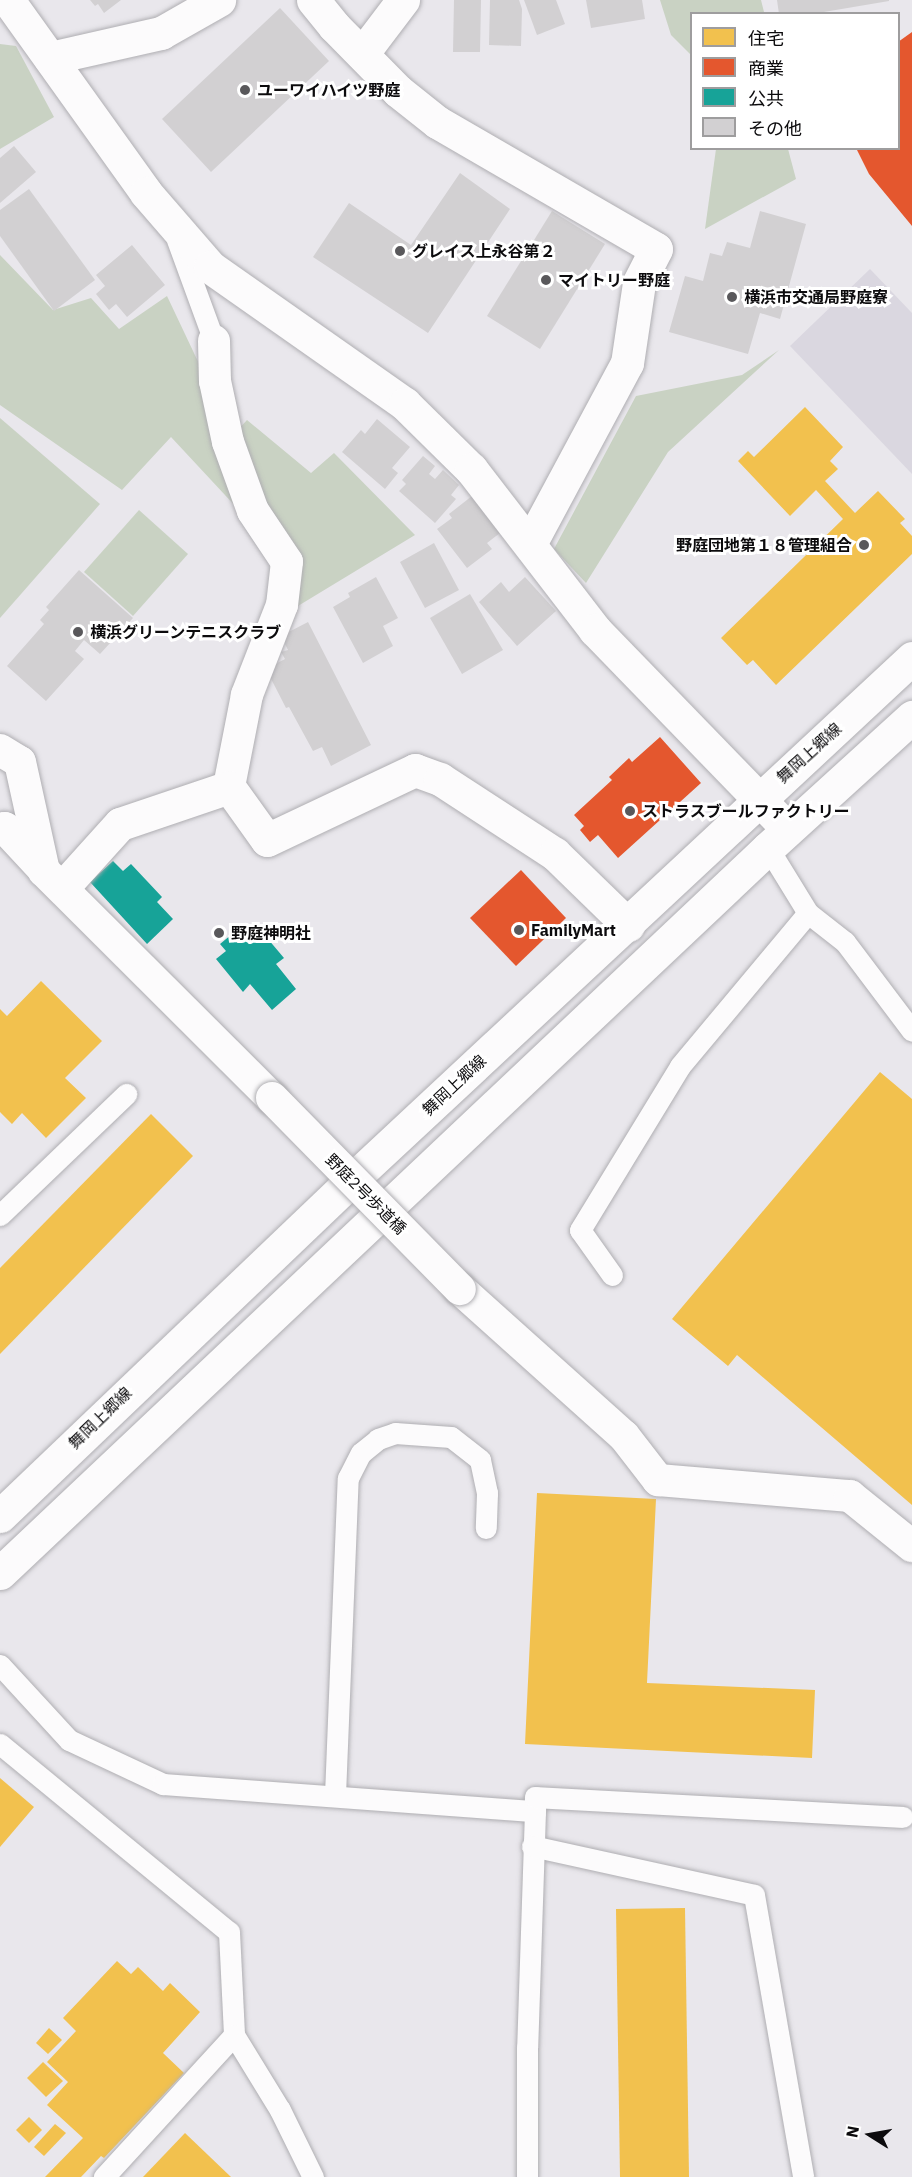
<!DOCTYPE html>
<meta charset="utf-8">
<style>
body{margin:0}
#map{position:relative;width:912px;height:2177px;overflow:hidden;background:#e9e7ec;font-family:"IBM Plex Sans","Noto Sans JP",sans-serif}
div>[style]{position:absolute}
.built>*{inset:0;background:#dad7e0}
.green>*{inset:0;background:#c9d2c3}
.homes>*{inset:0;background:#f2c14e}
.shops>*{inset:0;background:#e4572e}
.public>*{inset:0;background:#17a398}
.building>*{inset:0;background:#d2d0d2}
.roads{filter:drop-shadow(0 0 2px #afaeb2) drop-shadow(0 0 2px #afaeb2)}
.service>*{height:21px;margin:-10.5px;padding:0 10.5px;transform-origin:10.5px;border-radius:10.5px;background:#fcfbfc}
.pedestrian>*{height:32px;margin:-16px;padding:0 16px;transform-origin:16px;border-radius:16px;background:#fcfbfc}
.minor>*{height:33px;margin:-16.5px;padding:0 16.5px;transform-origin:16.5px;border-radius:16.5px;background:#fcfbfc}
.tertiary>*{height:33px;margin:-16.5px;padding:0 16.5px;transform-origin:16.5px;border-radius:16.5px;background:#fcfbfc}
.bridges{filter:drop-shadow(0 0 2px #afaeb2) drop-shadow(0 0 2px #afaeb2)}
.pedestrian-bridge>*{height:32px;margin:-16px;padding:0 16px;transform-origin:16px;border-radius:16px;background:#fcfbfc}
.dots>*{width:16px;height:16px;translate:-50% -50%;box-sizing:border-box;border:3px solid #fff;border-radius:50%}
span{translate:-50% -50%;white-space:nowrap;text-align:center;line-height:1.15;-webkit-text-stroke:6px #fff;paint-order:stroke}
.poi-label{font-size:16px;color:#0c0b0d;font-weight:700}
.left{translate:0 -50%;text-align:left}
.right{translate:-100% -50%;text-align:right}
.street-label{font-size:16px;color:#0c0b0d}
.legend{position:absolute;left:690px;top:12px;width:210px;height:138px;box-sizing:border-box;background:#fff;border:2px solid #9e9d9e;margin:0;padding:8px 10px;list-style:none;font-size:18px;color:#0c0b0d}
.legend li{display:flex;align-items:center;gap:12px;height:30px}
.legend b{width:30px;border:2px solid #9e9d9e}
.north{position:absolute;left:840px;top:2105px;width:60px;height:60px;-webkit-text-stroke:4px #fff;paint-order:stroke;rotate:281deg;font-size:16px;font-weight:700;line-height:24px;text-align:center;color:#0c0b0d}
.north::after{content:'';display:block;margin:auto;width:21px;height:27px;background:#0c0b0d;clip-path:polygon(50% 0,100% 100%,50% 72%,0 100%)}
</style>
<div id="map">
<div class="built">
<div style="clip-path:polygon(870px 269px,912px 313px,912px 474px,790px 346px)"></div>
</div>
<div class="green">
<div style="clip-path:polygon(660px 0,761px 0,764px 12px,767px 13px,692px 14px,691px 55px,671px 35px)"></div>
<div style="clip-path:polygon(0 44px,16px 46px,54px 117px,0 149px)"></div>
<div style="clip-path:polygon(716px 149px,788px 149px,796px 179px,705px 229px)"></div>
<div style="clip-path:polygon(0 255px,53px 310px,91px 298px,119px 329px,167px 296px,202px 370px,238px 509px,171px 437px,122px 490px,0 405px)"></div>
<div style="clip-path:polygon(779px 350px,668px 452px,586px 583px,554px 549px,636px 396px,742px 375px)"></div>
<div style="clip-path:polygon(0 418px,100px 504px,0 618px)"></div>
<div style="clip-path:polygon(247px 420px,311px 473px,334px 453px,415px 535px,293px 609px,255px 504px,235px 433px)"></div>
<div style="clip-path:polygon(139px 510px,188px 554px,133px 616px,84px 572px)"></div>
</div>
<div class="homes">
<div style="clip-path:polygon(805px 407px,843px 447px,830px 461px,838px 469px,825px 481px,855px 513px,878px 491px,905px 519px,900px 523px,912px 536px,912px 554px,776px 685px,753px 660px,747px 665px,721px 638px,843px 519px,816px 490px,790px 516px,738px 461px,748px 451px,754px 457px)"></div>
<div style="clip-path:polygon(41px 981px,102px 1041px,65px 1078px,86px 1098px,46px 1138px,22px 1113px,12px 1124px,0 1112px,0 1009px,7px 1016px)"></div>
<div style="clip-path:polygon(880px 1072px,912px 1099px,912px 1505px,737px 1355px,728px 1366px,672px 1319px)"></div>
<div style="clip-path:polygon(151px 1114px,193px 1156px,0 1354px,0 1268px)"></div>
<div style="clip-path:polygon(537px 1493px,656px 1499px,647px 1683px,815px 1690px,812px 1758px,525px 1744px)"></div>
<div style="clip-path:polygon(0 1778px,34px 1807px,0 1847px)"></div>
<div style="clip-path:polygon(685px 1908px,689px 2177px,620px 2177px,616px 1909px)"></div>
<div style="clip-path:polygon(117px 1961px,131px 1974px,138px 1967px,163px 1991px,170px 1983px,200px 2012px,163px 2053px,184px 2073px,104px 2158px,101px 2156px,81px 2177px,45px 2177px,83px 2138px,47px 2105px,68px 2082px,47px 2062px,76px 2031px,63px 2018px)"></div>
<div style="clip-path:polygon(49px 2028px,62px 2040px,48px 2054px,36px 2043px)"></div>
<div style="clip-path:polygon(43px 2062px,63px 2081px,46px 2097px,27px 2078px)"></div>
<div style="clip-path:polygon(29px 2117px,42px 2130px,29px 2143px,16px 2130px)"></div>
<div style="clip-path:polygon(55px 2124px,66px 2133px,44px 2156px,34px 2147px)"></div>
<div style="clip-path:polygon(185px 2133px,231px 2177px,143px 2177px)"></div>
</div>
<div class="shops">
<div style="clip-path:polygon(912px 32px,912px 226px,869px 174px,856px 148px,898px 148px,898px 42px)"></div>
<div style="clip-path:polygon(660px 737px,701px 783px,618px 858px,598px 835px,590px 842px,580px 830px,584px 826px,574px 815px,612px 780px,609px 777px,629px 758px,632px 762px)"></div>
<div style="clip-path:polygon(521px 870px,566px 918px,516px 966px,470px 918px)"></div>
</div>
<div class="public">
<div style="clip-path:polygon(113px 861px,123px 871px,131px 864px,162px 897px,157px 902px,173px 919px,147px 944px,90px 882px)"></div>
<div style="clip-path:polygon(243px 925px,249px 933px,257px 926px,284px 958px,276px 964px,296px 989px,272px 1010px,250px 984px,243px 992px,216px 959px,226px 951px,220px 944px)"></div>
</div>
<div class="building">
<div style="clip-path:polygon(90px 0,121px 0,104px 13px,98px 4px,95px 6px)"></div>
<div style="clip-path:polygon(454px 0,481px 0,480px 52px,453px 52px)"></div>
<div style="clip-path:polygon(490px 0,519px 0,522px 9px,521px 46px,489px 45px)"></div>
<div style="clip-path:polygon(524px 0,556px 0,565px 24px,537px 35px)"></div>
<div style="clip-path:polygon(586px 0,642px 0,645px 19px,591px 28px)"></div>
<div style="clip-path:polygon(777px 0,889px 0,889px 1px,812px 14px,779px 14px)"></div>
<div style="clip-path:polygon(280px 8px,329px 61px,211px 172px,162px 119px)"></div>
<div style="clip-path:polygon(14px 146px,36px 172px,0 203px,0 158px)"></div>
<div style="clip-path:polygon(460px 173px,510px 209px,428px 333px,313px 257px,349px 203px,411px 245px)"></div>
<div style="clip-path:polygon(29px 189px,95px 280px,54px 311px,0 236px,0 210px)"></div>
<div style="clip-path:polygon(552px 211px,605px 244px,540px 349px,487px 316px)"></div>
<div style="clip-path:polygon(760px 211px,806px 224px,780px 319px,760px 313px,748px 354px,669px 332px,685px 276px,703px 281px,710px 253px,722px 256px,727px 242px,750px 248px)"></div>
<div style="clip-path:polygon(132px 245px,165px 285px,127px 317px,116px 304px,109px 310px,96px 294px,105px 286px,96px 275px)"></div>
<div style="clip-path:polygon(377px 419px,410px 447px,392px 468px,398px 473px,385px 489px,342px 452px,361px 430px,365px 434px)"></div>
<div style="clip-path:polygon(423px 456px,435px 466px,429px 474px,435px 479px,443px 470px,459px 485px,451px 495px,456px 499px,435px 523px,399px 491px,406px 484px,402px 480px)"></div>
<div style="clip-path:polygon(472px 496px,500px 533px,487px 543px,492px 549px,467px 568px,437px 529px,452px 518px,449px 514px)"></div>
<div style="clip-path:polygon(434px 543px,459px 590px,425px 608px,400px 562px)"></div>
<div style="clip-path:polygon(79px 570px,133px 618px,100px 654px,84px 640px,75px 651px,84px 659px,46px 701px,7px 666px,44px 624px,40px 620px,49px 610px,46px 607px)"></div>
<div style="clip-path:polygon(376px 577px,398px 618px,383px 626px,393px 646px,363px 663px,333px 607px,350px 597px,348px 593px)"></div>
<div style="clip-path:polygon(525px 577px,556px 611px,517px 646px,479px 602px,501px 582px,509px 592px)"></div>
<div style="clip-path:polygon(470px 594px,503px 650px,462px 674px,430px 618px)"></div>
<div style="clip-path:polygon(308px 622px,371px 745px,331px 766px,322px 747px,313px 751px,289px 707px,286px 708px,266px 669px,285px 659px,281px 652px,288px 650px,281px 636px)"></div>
</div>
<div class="roads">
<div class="service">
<div style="left:177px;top:240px;width:108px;rotate:69.9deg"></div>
<div style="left:808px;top:913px;width:47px;rotate:38.1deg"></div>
<div style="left:845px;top:942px;width:111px;rotate:53deg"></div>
<div style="left:0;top:1215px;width:175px;rotate:-43.8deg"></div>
<div style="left:612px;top:1275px;width:55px;rotate:-125.4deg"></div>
<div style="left:580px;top:1230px;width:192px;rotate:-58.6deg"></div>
<div style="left:680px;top:1066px;width:199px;rotate:-50.1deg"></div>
<div style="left:808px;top:913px;width:76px;rotate:-121.6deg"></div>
<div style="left:0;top:1665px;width:102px;rotate:47.4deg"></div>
<div style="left:69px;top:1740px;width:104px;rotate:25.1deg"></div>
<div style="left:163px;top:1784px;width:373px;rotate:4.2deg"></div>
<div style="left:535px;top:1811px;width:236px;rotate:91.9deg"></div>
<div style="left:527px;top:2047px;width:130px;rotate:90deg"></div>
<div style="left:0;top:1744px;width:296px;rotate:39.4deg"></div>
<div style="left:229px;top:1932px;width:103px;rotate:87.2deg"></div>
<div style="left:234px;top:2035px;width:193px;rotate:132.5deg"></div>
<div style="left:335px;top:1795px;width:317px;rotate:-87.7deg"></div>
<div style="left:348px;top:1478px;width:28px;rotate:-63deg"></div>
<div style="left:361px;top:1453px;width:22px;rotate:-39deg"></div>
<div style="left:378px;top:1439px;width:18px;rotate:-19deg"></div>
<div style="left:395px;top:1433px;width:56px;rotate:4.1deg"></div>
<div style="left:451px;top:1437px;width:37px;rotate:38deg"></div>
<div style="left:480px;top:1460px;width:34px;rotate:78deg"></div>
<div style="left:487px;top:1493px;width:35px;rotate:92deg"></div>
<div style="left:535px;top:1811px;width:14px;rotate:-90deg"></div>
<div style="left:535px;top:1797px;width:368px;rotate:3.1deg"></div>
<div style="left:532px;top:1846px;width:227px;rotate:12.4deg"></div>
<div style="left:754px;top:1895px;width:286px;rotate:80.1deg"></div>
<div style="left:234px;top:2035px;width:88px;rotate:58.5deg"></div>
<div style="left:280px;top:2110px;width:75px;rotate:63.8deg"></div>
</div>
<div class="pedestrian">
<div style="left:214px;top:341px;width:40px;rotate:88.6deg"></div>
<div style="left:215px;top:381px;width:62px;rotate:78deg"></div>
<div style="left:228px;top:442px;width:73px;rotate:70.1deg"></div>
<div style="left:253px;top:511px;width:61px;rotate:56.3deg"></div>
<div style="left:287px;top:562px;width:43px;rotate:96.6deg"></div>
<div style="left:282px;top:605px;width:97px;rotate:111.3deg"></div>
<div style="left:247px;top:695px;width:94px;rotate:101.1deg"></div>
<div style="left:0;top:750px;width:23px;rotate:31deg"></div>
<div style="left:20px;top:762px;width:112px;rotate:77.6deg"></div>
<div style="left:44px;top:871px;width:322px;rotate:44.9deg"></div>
<div style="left:0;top:830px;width:5px;rotate:-22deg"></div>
<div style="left:5px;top:828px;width:57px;rotate:47.1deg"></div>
<div style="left:460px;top:1289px;width:220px;rotate:41.9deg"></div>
<div style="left:624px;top:1436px;width:56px;rotate:52.3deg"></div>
<div style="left:658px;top:1480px;width:193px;rotate:4.8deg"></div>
<div style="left:850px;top:1496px;width:80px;rotate:38.9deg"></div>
</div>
<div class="minor">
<div style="left:8px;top:0;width:237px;rotate:54.4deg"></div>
<div style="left:146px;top:193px;width:98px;rotate:49.1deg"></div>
<div style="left:210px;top:267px;width:238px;rotate:35.1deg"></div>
<div style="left:405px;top:404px;width:93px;rotate:44.6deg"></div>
<div style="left:471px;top:469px;width:203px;rotate:52.4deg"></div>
<div style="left:595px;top:630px;width:277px;rotate:45.9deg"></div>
<div style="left:313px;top:0;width:33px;rotate:51deg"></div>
<div style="left:334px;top:26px;width:91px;rotate:45.4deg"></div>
<div style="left:398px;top:91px;width:50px;rotate:38.5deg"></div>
<div style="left:437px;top:122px;width:253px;rotate:30.1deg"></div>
<div style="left:656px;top:249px;width:38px;rotate:117deg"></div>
<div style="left:639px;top:283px;width:81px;rotate:98.5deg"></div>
<div style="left:627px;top:363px;width:205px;rotate:118.2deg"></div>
<div style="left:362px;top:54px;width:68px;rotate:-52.8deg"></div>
<div style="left:50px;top:58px;width:114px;rotate:-12.7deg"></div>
<div style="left:161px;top:33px;width:67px;rotate:-29.6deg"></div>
<div style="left:63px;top:887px;width:85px;rotate:-47.9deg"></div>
<div style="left:120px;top:824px;width:115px;rotate:-18.7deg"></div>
<div style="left:229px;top:787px;width:65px;rotate:54.4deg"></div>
<div style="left:267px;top:840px;width:164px;rotate:-25.3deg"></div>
<div style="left:415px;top:770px;width:27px;rotate:20deg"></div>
<div style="left:440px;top:779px;width:137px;rotate:33.1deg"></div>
<div style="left:555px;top:854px;width:102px;rotate:44.2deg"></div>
</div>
<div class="tertiary">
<div style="left:0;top:1516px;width:473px;rotate:-43.7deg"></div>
<div style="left:342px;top:1189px;width:779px;rotate:-42.97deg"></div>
<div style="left:0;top:1573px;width:1056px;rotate:-43.35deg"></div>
<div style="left:768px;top:848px;width:195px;rotate:-42.3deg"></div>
</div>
</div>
<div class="bridges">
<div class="pedestrian-bridge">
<div style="left:272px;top:1098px;width:268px;rotate:45.5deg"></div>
</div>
</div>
<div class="dots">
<div style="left:245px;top:90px;background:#59585b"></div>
<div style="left:400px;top:251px;background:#59585b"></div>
<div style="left:546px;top:280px;background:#59585b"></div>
<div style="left:732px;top:297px;background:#59585b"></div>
<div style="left:864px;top:545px;background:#59585b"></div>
<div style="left:78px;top:632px;background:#59585b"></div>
<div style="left:630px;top:811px;background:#59585b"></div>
<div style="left:519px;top:930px;background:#59585b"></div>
<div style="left:219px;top:933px;background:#59585b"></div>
</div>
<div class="poi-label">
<span class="left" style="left:257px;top:90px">ユーワイハイツ野庭</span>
<span class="left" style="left:412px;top:251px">グレイス上永谷第２</span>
<span class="left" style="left:558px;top:280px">マイトリー野庭</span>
<span class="left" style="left:744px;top:297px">横浜市交通局野庭寮</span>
<span class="right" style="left:852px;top:545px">野庭団地第１８管理組合</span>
<span class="left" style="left:90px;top:632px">横浜グリーンテニスクラブ</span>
<span class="left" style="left:642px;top:811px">ストラスブールファクトリー</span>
<span class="left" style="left:531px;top:930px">FamilyMart</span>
<span class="left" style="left:231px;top:933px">野庭神明社</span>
</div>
<div class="street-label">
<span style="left:809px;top:753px;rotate:-42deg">舞岡上郷線</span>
<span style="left:454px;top:1085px;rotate:-43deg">舞岡上郷線</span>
<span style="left:366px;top:1194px;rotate:45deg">野庭2号歩道橋</span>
<span style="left:100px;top:1418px;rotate:-44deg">舞岡上郷線</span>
</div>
<ul class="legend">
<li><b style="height:16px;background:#f2c14e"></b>住宅</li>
<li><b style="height:16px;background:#e4572e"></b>商業</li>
<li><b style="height:16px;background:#17a398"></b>公共</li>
<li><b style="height:16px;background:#d2d0d2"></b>その他</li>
</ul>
<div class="north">N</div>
</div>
